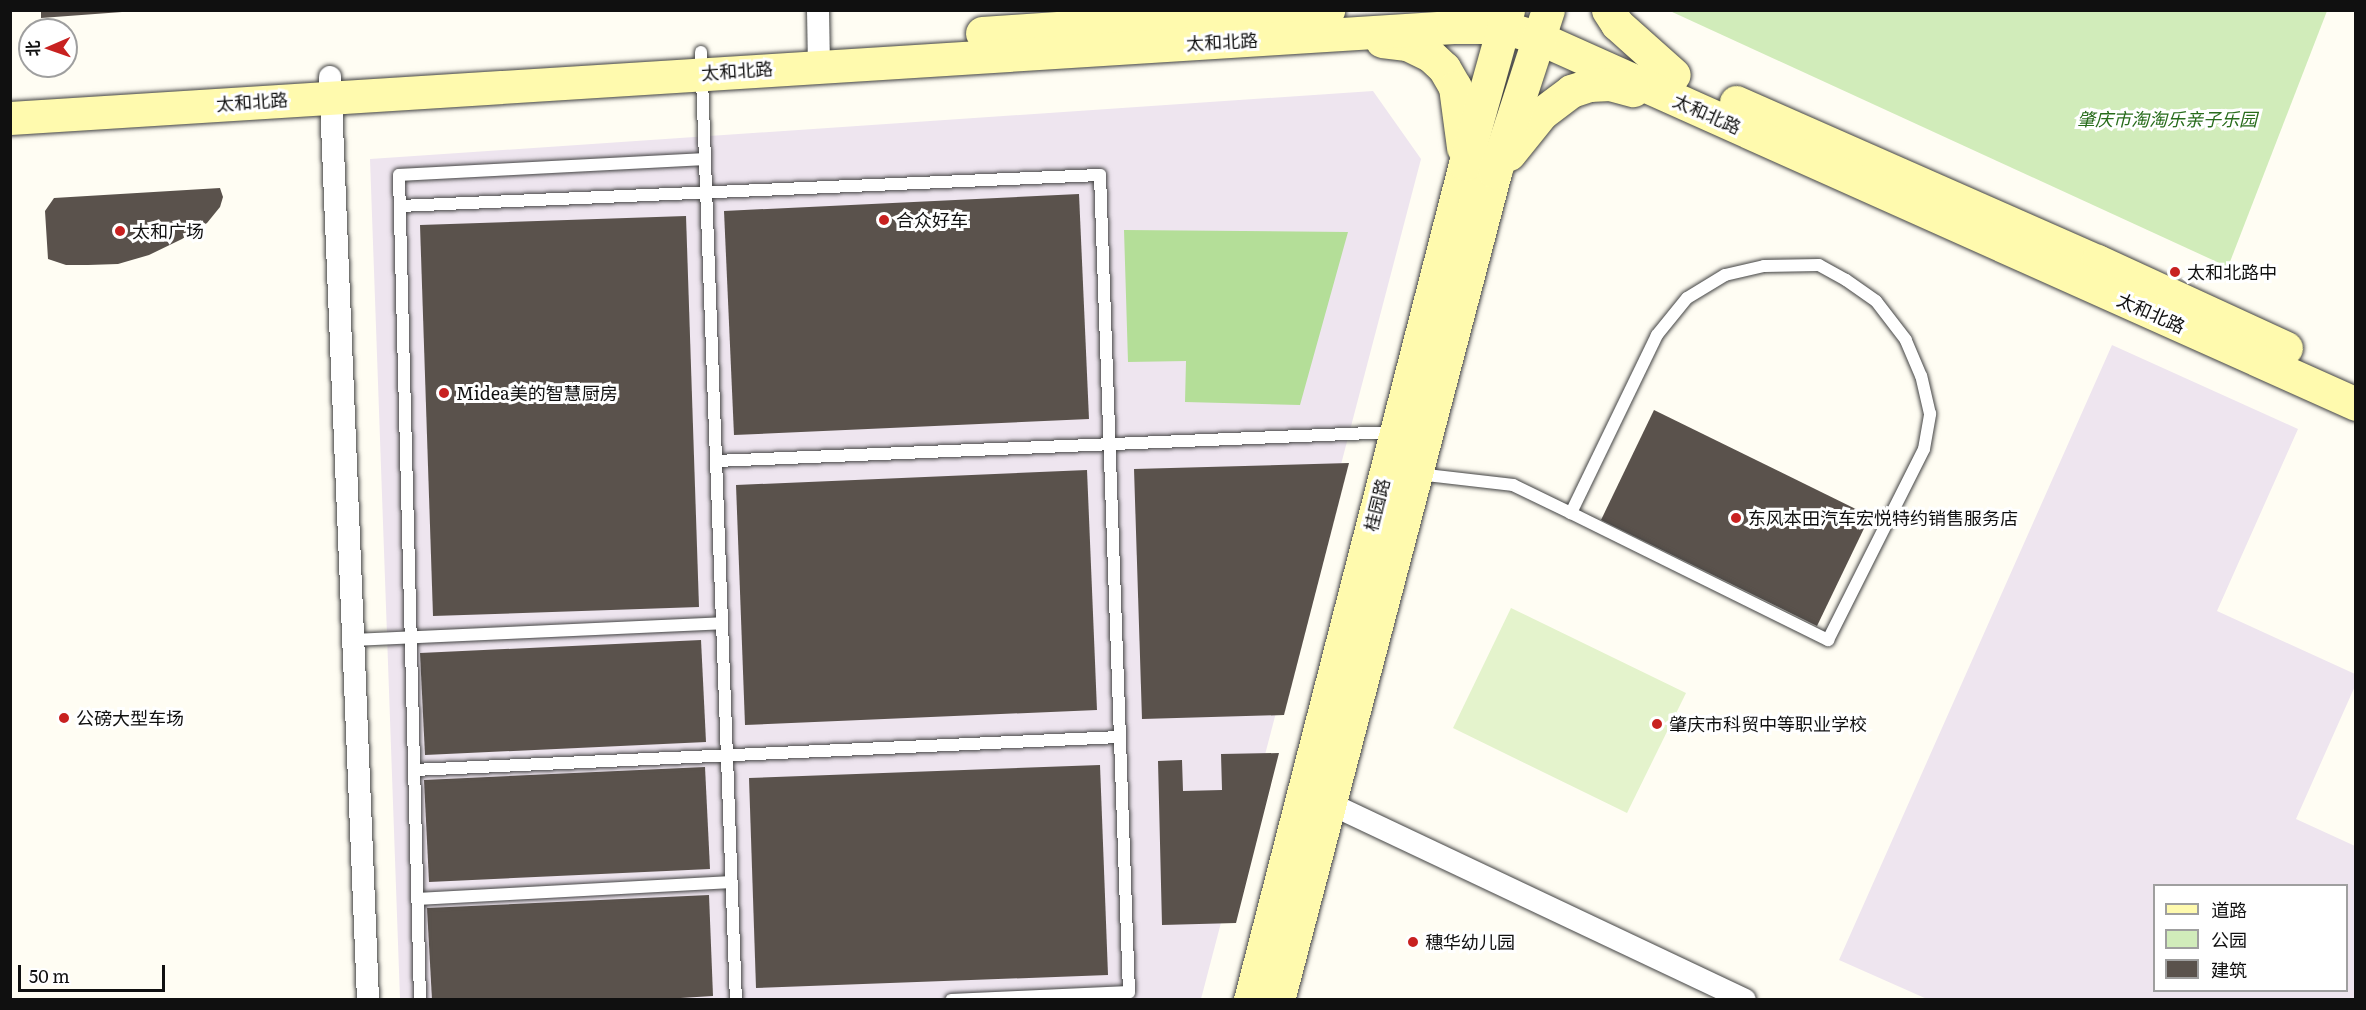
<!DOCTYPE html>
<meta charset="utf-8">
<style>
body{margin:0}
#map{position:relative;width:2366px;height:1010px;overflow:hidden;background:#fffdf3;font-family:Literata,"Noto Sans SC",serif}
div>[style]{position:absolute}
.industrial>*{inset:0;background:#eee5ef}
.green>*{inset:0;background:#d1ecba}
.forest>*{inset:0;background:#b4de98}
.pitch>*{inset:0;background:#e4f3cc}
.building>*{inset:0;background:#5a524c}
.roads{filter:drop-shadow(0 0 2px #434343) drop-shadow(0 0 2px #434343)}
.service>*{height:12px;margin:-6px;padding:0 6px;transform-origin:6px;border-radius:6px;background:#fff}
.minor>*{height:22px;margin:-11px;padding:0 11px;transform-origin:11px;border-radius:11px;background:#fff}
.secondary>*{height:33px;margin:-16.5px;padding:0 16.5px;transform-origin:16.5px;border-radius:16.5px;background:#fffaae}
.dots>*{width:16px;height:16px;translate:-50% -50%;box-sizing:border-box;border:3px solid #fff;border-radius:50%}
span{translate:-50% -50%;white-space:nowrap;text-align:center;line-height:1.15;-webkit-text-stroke:6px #fff;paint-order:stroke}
.street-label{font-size:18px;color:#101010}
.park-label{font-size:18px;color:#286c1c;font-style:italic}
.poi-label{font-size:18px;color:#101010}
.left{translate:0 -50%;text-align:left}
.frame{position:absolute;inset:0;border:12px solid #101010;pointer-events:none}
.legend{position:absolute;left:2153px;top:884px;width:195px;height:108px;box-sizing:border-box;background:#fff;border:2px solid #9f9f9f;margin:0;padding:8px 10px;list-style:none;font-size:18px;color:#101010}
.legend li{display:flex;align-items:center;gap:12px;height:30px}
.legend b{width:30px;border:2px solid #9f9f9f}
.north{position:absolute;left:18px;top:18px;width:60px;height:60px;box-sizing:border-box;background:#fff;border:2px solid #9f9f9f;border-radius:50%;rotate:268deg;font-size:16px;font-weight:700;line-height:24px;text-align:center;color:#101010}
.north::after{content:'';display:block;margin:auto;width:21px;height:27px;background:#c82120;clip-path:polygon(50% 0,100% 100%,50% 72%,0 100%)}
.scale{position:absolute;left:18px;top:965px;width:147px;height:27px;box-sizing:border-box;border:3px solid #101010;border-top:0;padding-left:8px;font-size:18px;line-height:21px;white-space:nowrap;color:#101010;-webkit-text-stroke:4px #fff;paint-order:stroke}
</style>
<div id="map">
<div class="industrial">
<div style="clip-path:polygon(1373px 91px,1421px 159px,1201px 999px,400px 999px,370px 159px)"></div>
<div style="clip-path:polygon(evenodd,2112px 345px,2298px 429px,2217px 611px,2355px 674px,2355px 686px,2296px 819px,2355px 846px,2355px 999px,1927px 999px,1839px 960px,2112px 345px,2154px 886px,2346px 886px,2346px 990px,2154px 990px,2154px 886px)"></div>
</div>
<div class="green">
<div style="clip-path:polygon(1670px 11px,2327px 11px,2228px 267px)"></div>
</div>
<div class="forest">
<div style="clip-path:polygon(1124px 230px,1348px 232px,1300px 405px,1185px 402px,1186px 361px,1128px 362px)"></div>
</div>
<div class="pitch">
<div style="clip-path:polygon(1511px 608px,1686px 693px,1627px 813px,1453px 728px)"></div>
</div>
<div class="building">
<div style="clip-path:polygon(41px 10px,122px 10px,122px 12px,41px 18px)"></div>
<div style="clip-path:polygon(220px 188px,223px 197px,220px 207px,207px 223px,182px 239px,149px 255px,118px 264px,88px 265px,66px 265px,48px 259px,45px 211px,54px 198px)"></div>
<div style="clip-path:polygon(1079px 194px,1089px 419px,734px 435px,724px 211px)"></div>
<div style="clip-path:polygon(686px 216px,699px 607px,433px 616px,420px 225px)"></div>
<div style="clip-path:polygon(1654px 410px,1870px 516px,1817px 626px,1601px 520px)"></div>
<div style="clip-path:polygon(1349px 463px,1284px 715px,1142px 719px,1134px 469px)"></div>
<div style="clip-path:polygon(1087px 470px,1097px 710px,745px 725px,736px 485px)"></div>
<div style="clip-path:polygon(701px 640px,706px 742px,425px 755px,420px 653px)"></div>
<div style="clip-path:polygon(1279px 753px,1236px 923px,1162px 925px,1158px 761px,1182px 760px,1183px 791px,1222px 790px,1221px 754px)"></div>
<div style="clip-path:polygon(1100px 765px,1108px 975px,756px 988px,749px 778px)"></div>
<div style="clip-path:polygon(705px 767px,710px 869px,429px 882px,424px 780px)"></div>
<div style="clip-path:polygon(709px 895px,713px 996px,648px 1000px,432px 1000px,427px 908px)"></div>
</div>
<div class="roads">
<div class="service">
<div style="left:701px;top:52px;width:949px;rotate:87.89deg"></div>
<div style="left:400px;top:206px;width:701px;rotate:-2.54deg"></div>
<div style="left:1100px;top:175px;width:818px;rotate:87.97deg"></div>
<div style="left:1129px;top:992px;width:178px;rotate:177.4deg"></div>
<div style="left:716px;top:461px;width:680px;rotate:-2.45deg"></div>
<div style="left:1418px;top:474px;width:96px;rotate:6.6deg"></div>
<div style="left:1513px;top:485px;width:64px;rotate:25.8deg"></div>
<div style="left:1571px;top:513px;width:287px;rotate:26.3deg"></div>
<div style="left:1828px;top:640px;width:214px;rotate:-63.3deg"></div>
<div style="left:1924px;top:449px;width:36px;rotate:-80deg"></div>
<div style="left:1930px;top:414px;width:39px;rotate:-103deg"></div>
<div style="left:1921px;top:376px;width:39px;rotate:-113deg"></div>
<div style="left:1906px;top:340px;width:49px;rotate:-127.6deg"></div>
<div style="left:1876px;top:301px;width:37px;rotate:-145deg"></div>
<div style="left:1846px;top:280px;width:31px;rotate:-151deg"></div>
<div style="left:1819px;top:265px;width:55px;rotate:179deg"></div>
<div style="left:1764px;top:266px;width:40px;rotate:167deg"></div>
<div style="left:1725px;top:275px;width:44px;rotate:148.8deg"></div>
<div style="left:1687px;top:298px;width:48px;rotate:129deg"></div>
<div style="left:1657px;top:335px;width:198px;rotate:115.8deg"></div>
<div style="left:353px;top:640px;width:369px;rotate:-2.6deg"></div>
<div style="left:414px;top:770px;width:707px;rotate:-2.68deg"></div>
<div style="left:418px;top:899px;width:313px;rotate:-3.1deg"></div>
<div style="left:420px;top:1000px;width:825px;rotate:-91.46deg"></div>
<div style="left:399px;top:175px;width:306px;rotate:-3deg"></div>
</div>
<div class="minor">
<div style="left:818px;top:10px;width:56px;rotate:89deg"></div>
<div style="left:330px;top:77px;width:924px;rotate:87.64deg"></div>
<div style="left:1318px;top:798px;width:472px;rotate:25.3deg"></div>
</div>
<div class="secondary">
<div style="left:1608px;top:10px;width:17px;rotate:57deg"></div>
<div style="left:1617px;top:24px;width:76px;rotate:41.8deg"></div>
<div style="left:982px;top:33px;width:347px;rotate:-3.8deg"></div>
<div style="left:1382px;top:41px;width:25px;rotate:7deg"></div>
<div style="left:1407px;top:44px;width:25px;rotate:26deg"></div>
<div style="left:1430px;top:55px;width:19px;rotate:43deg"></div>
<div style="left:1444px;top:68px;width:22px;rotate:60deg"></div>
<div style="left:1455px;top:87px;width:61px;rotate:82.4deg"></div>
<div style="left:1736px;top:102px;width:394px;rotate:23.8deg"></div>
<div style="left:2097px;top:261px;width:208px;rotate:24.7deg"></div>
<div style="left:10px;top:118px;width:1446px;rotate:-3.61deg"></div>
<div style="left:1453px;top:27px;width:50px"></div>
<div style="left:1503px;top:27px;width:38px;rotate:17deg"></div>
<div style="left:1539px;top:38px;width:895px;rotate:24.13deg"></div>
<div style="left:1509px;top:154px;width:53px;rotate:-51.2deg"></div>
<div style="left:1542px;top:113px;width:36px;rotate:-37deg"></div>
<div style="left:1571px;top:91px;width:19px;rotate:-18deg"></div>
<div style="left:1589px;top:85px;width:21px;rotate:-3deg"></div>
<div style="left:1610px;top:84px;width:24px;rotate:15deg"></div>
<div style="left:1250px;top:1000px;width:863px;rotate:-75.58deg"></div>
<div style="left:1465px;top:164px;width:160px;rotate:-74.4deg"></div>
<div style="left:1278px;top:1000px;width:856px;rotate:-75.31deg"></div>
<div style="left:1495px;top:172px;width:170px;rotate:-71.9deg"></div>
</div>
</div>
<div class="dots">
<div style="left:884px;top:220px;background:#c82120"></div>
<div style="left:120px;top:231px;background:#c82120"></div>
<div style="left:2175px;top:272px;background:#c82120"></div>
<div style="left:444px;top:393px;background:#c82120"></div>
<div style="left:1736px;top:518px;background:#c82120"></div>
<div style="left:64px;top:718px;background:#c82120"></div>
<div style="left:1657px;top:724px;background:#c82120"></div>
<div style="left:1413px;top:942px;background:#c82120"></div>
</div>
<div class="street-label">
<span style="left:1222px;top:42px;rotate:-3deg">太和北路</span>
<span style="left:737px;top:71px;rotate:-4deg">太和北路</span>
<span style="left:252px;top:102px;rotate:-4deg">太和北路</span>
<span style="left:1707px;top:114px;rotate:24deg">太和北路</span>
<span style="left:2151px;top:313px;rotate:24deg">太和北路</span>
<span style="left:1377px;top:505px;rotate:-76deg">桂园路</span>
</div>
<div class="park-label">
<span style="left:2167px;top:119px">肇庆市淘淘乐亲子乐园</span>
</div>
<div class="poi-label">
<span class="left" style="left:896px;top:220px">合众好车</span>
<span class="left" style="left:132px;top:231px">太和广场</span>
<span class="left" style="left:2187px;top:272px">太和北路中</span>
<span class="left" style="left:456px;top:393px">Midea美的智慧厨房</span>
<span class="left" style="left:1748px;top:518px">东风本田汽车宏悦特约销售服务店</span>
<span class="left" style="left:76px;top:718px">公磅大型车场</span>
<span class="left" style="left:1669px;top:724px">肇庆市科贸中等职业学校</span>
<span class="left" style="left:1425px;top:942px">穗华幼儿园</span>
</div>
<div class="frame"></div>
<ul class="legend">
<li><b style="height:8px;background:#fffaae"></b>道路</li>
<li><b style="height:16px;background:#d1ecba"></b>公园</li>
<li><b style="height:16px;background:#5a524c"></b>建筑</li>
</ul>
<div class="north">北</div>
<div class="scale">50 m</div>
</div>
